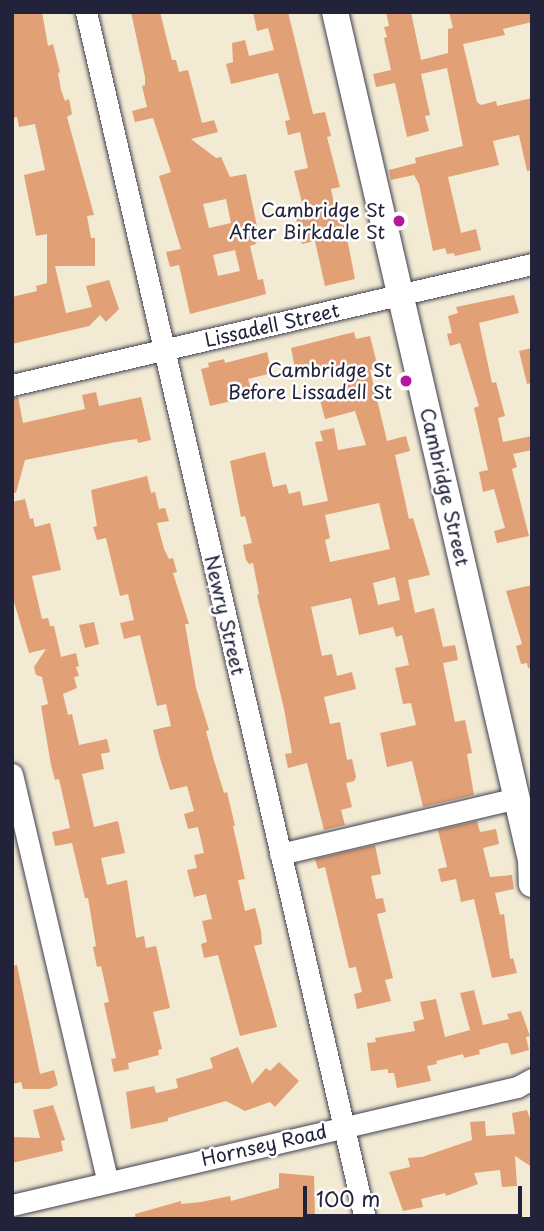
<!DOCTYPE html>
<style>
body{margin:0}
#map{position:relative;width:544px;height:1231px;overflow:hidden;background:#f2ead3;font-family:"Playpen Sans",sans-serif}
div>[style]{position:absolute}
.building>*{inset:0;background:#e1a075}
.roads{filter:drop-shadow(0 0 2px #414052) drop-shadow(0 0 2px #414052)}
.minor>*{height:21px;margin:-10.5px;padding:0 10.5px;transform-origin:10.5px;border-radius:10.5px;background:#fff}
.major>*{height:26px;margin:-13px;padding:0 13px;transform-origin:13px;border-radius:13px;background:#fff}
.dots>*{width:19px;height:19px;translate:-50% -50%;box-sizing:border-box;border:4px solid #fff;border-radius:50%}
span{translate:-50% -50%;white-space:nowrap;text-align:center;line-height:1.15;-webkit-text-stroke:5px #fff;paint-order:stroke}
.poi-label{font-size:19px;color:#22223b}
.right{translate:-100% -50%;text-align:right}
.street-label{font-size:19px;color:#22223b}
.frame{position:absolute;inset:0;border:14px solid #22223b;pointer-events:none}
.scale{position:absolute;left:303px;top:1186px;width:219px;height:32px;box-sizing:border-box;border:4px solid #22223b;border-top:0;padding-left:9px;font-size:21px;line-height:24px;white-space:nowrap;color:#22223b;-webkit-text-stroke:5px #fff;paint-order:stroke}
</style>
<div id="map">
<div class="building">
<div style="clip-path:polygon(12px 12px,42px 12px,48px 46px,53px 44px,60px 72px,58px 73px,61px 90px,65px 101px,69px 99px,72px 114px,67px 117px,94px 215px,87px 216px,91px 238px,95px 238px,95px 266px,55px 266px,66px 313px,92px 307px,86px 286px,109px 280px,119px 309px,106px 322px,100px 315px,89px 326px,12px 344px,12px 297px,37px 291px,36px 286px,47px 283px,47px 234px,36px 236px,24px 175px,45px 170px,35px 124px,19px 127px,17px 117px,12px 118px)"></div>
<div style="clip-path:polygon(evenodd,131px 12px,160px 12px,172px 60px,176px 60px,179px 72px,188px 70px,202px 123px,214px 120px,218px 132px,191px 139px,216px 158px,221px 157px,230px 177px,246px 174px,259px 236px,255px 237px,256px 244px,250px 246px,258px 280px,263px 279px,266px 294px,190px 314px,179px 265px,170px 267px,166px 252px,181px 249px,159px 176px,171px 172px,153px 118px,135px 122px,132px 111px,147px 107px,142px 86px,145px 85px,145px 77px,131px 12px,226px 199px,231px 223px,209px 228px,203px 204px,226px 199px,131px 12px,235px 250px,240px 271px,218px 276px,213px 255px,235px 250px)"></div>
<div style="clip-path:polygon(253px 12px,288px 12px,313px 114px,325px 112px,331px 136px,327px 137px,340px 187px,331px 189px,337px 219px,343px 218px,355px 279px,325px 286px,315px 241px,302px 244px,294px 209px,303px 207px,294px 171px,308px 168px,300px 132px,288px 135px,285px 121px,290px 120px,278px 73px,231px 84px,226px 64px,233px 62px,232px 43px,245px 40px,249px 56px,274px 50px,268px 28px,257px 31px)"></div>
<div style="clip-path:polygon(386px 12px,411px 12px,421px 60px,448px 53px,448px 29px,453px 28px,449px 12px,532px 12px,532px 22px,503px 29px,505px 35px,463px 44px,477px 102px,481px 105px,496px 101px,497px 106px,532px 98px,532px 170px,527px 171px,519px 135px,493px 141px,499px 165px,448px 177px,461px 233px,476px 229px,481px 250px,455px 256px,454px 253px,447px 254px,445px 248px,433px 251px,419px 184px,414px 175px,391px 180px,389px 170px,416px 163px,415px 158px,463px 146px,447px 68px,421px 74px,430px 115px,425px 116px,429px 131px,407px 137px,395px 83px,376px 87px,373px 74px,391px 70px,384px 38px,387px 37px,384px 27px,389px 26px)"></div>
<div style="clip-path:polygon(514px 295px,519px 313px,479px 323px,492px 383px,496px 382px,505px 416px,498px 418px,503px 442px,532px 436px,532px 450px,513px 454px,517px 467px,512px 469px,529px 536px,497px 543px,494px 531px,505px 528px,494px 489px,483px 492px,479px 472px,488px 470px,474px 408px,479px 406px,460px 343px,450px 346px,447px 334px,452px 333px,448px 316px,458px 313px,456px 307px)"></div>
<div style="clip-path:polygon(evenodd,354px 332px,356px 339px,370px 336px,378px 368px,370px 370px,387px 441px,406px 436px,410px 451px,395px 455px,409px 519px,413px 518px,430px 575px,408px 580px,415px 613px,434px 608px,443px 647px,455px 645px,458px 660px,443px 663px,455px 722px,465px 720px,472px 753px,467px 754px,474px 795px,423px 807px,412px 761px,387px 767px,380px 733px,416px 725px,411px 703px,403px 704px,395px 668px,409px 665px,402px 635px,396px 637px,393px 627px,359px 635px,351px 598px,311px 607px,322px 656px,332px 654px,337px 676px,352px 672px,356px 689px,324px 697px,330px 724px,340px 722px,347px 760px,352px 759px,356px 777px,354px 781px,346px 783px,352px 807px,341px 810px,345px 825px,324px 830px,307px 763px,288px 768px,285px 754px,292px 753px,284px 709px,257px 595px,259px 594px,253px 563px,249px 564px,246px 560px,243px 545px,252px 543px,245px 516px,241px 517px,230px 461px,265px 452px,273px 487px,286px 484px,289px 494px,300px 491px,303px 506px,328px 501px,315px 442px,323px 441px,320px 431px,334px 428px,338px 450px,366px 445px,355px 411px,325px 419px,320px 400px,348px 392px,342px 367px,297px 378px,291px 348px,354px 332px,379px 503px,390px 549px,330px 562px,325px 540px,330px 538px,325px 515px,379px 503px,354px 332px,395px 577px,400px 600px,378px 605px,373px 583px,395px 577px)"></div>
<div style="clip-path:polygon(532px 348px,532px 383px,527px 384px,519px 351px)"></div>
<div style="clip-path:polygon(267px 352px,272px 373px,248px 379px,253px 396px,210px 406px,201px 369px,209px 367px,208px 363px,224px 359px,225px 363px)"></div>
<div style="clip-path:polygon(96px 392px,99px 406px,141px 397px,151px 440px,138px 443px,137px 439px,116px 442px,25px 460px,16px 493px,12px 492px,12px 398px,18px 397px,23px 423px,85px 409px,82px 395px)"></div>
<div style="clip-path:polygon(147px 476px,151px 493px,155px 492px,159px 509px,165px 508px,169px 521px,157px 523px,164px 549px,169px 559px,173px 558px,177px 572px,173px 573px,189px 624px,185px 624px,196px 688px,209px 730px,206px 731px,213px 757px,224px 793px,227px 792px,235px 826px,233px 826px,245px 879px,238px 880px,245px 911px,255px 908px,261px 931px,262px 944px,254px 946px,277px 1027px,240px 1036px,218px 955px,204px 958px,201px 944px,207px 942px,202px 921px,212px 919px,206px 894px,194px 897px,187px 870px,197px 868px,194px 855px,204px 853px,198px 827px,188px 829px,184px 814px,194px 811px,187px 786px,170px 790px,159px 755px,153px 730px,171px 726px,166px 704px,157px 706px,140px 635px,124px 639px,120px 623px,134px 620px,128px 594px,120px 596px,106px 538px,97px 540px,93px 527px,97px 526px,91px 490px)"></div>
<div style="clip-path:polygon(25px 499px,30px 519px,33px 518px,35px 527px,50px 523px,61px 570px,32px 576px,42px 619px,48px 618px,50px 626px,54px 626px,61px 657px,76px 653px,79px 666px,76px 667px,79px 676px,74px 677px,77px 688px,63px 694px,68px 715px,72px 714px,79px 745px,107px 739px,110px 752px,101px 754px,104px 769px,82px 774px,94px 827px,118px 821px,125px 853px,101px 858px,107px 885px,127px 880px,136px 938px,144px 936px,146px 948px,156px 946px,170px 1008px,153px 1012px,162px 1049px,158px 1050px,159px 1055px,128px 1063px,129px 1069px,114px 1072px,111px 1059px,116px 1058px,104px 1003px,109px 1002px,101px 966px,97px 967px,93px 947px,96px 946px,88px 898px,85px 898px,72px 843px,55px 846px,52px 832px,70px 828px,59px 779px,55px 780px,51px 765px,41px 706px,48px 704px,42px 677px,36px 675px,34px 667px,46px 649px,29px 653px,12px 595px,12px 502px)"></div>
<div style="clip-path:polygon(532px 585px,532px 667px,528px 668px,527px 663px,521px 664px,516px 646px,522px 644px,506px 591px)"></div>
<div style="clip-path:polygon(94px 622px,99px 644px,85px 648px,79px 625px)"></div>
<div style="clip-path:polygon(477px 821px,480px 832px,496px 829px,499px 844px,483px 848px,490px 877px,512px 875px,514px 889px,495px 893px,500px 915px,504px 914px,510px 959px,513px 958px,517px 973px,492px 978px,474px 899px,461px 902px,456px 879px,441px 882px,438px 869px,447px 867px,438px 830px)"></div>
<div style="clip-path:polygon(375px 845px,381px 874px,371px 876px,376px 899px,383px 898px,386px 912px,377px 914px,393px 978px,385px 980px,391px 1001px,357px 1009px,354px 994px,362px 992px,356px 967px,349px 968px,325px 867px,318px 869px,315px 859px)"></div>
<div style="clip-path:polygon(17px 965px,40px 1074px,54px 1070px,58px 1085px,49px 1089px,23px 1089px,21px 1082px,12px 1084px,12px 966px)"></div>
<div style="clip-path:polygon(474px 990px,483px 1025px,509px 1019px,507px 1014px,521px 1011px,530px 1036px,526px 1037px,529px 1050px,511px 1055px,508px 1043px,503px 1043px,479px 1050px,480px 1054px,464px 1058px,463px 1054px,436px 1061px,437px 1064px,427px 1066px,431px 1081px,397px 1088px,394px 1073px,388px 1073px,388px 1069px,371px 1071px,367px 1043px,376px 1042px,375px 1038px,415px 1031px,413px 1022px,424px 1019px,420px 1002px,436px 999px,445px 1037px,470px 1030px,460px 993px)"></div>
<div style="clip-path:polygon(238px 1047px,252px 1084px,266px 1068px,270px 1071px,279px 1062px,299px 1081px,275px 1107px,270px 1102px,245px 1111px,226px 1101px,168px 1118px,168px 1121px,131px 1129px,126px 1092px,154px 1086px,156px 1093px,178px 1088px,176px 1079px,213px 1068px,210px 1058px)"></div>
<div style="clip-path:polygon(53px 1105px,65px 1140px,61px 1141px,63px 1151px,12px 1163px,12px 1137px,40px 1138px,33px 1110px)"></div>
<div style="clip-path:polygon(527px 1110px,532px 1124px,532px 1167px,515px 1156px,517px 1186px,502px 1187px,500px 1170px,474px 1173px,478px 1184px,446px 1196px,445px 1193px,421px 1199px,423px 1207px,403px 1211px,389px 1172px,410px 1167px,408px 1158px,422px 1157px,472px 1140px,470px 1122px,485px 1121px,486px 1136px,515px 1134px,512px 1113px)"></div>
<div style="clip-path:polygon(279px 1173px,314px 1176px,315px 1219px,136px 1219px,135px 1214px,181px 1201px,181px 1204px,201px 1202px,230px 1196px,231px 1201px,279px 1188px)"></div>
</div>
<div class="roads">
<div class="minor">
<div style="left:86px;top:12px;width:1239px;rotate:76.98deg"></div>
<div style="left:12px;top:385px;width:534px;rotate:-13.1deg"></div>
<div style="left:12px;top:774px;width:419px;rotate:76.8deg"></div>
<div style="left:280px;top:854px;width:244px;rotate:-13.3deg"></div>
<div style="left:12px;top:1205px;width:519px;rotate:-13.15deg"></div>
<div style="left:517px;top:1087px;width:17px;rotate:-28deg"></div>
</div>
<div class="major">
<div style="left:335px;top:12px;width:870px;rotate:76.99deg"></div>
<div style="left:531px;top:860px;width:24px;rotate:88deg"></div>
</div>
</div>
<div class="dots">
<div style="left:399px;top:221px;background:#b5179e"></div>
<div style="left:406px;top:381px;background:#b5179e"></div>
</div>
<div class="poi-label">
<span class="right" style="left:385px;top:221px">Cambridge St<br>After Birkdale St</span>
<span class="right" style="left:392px;top:381px">Cambridge St<br>Before Lissadell St</span>
</div>
<div class="street-label">
<span style="left:272px;top:325px;rotate:-13deg">Lissadell Street</span>
<span style="left:445px;top:487px;rotate:77deg">Cambridge Street</span>
<span style="left:225px;top:615px;rotate:77deg">Newry Street</span>
<span style="left:264px;top:1145px;rotate:-13deg">Hornsey Road</span>
</div>
<div class="frame"></div>
<div class="scale">100 m</div>
</div>
